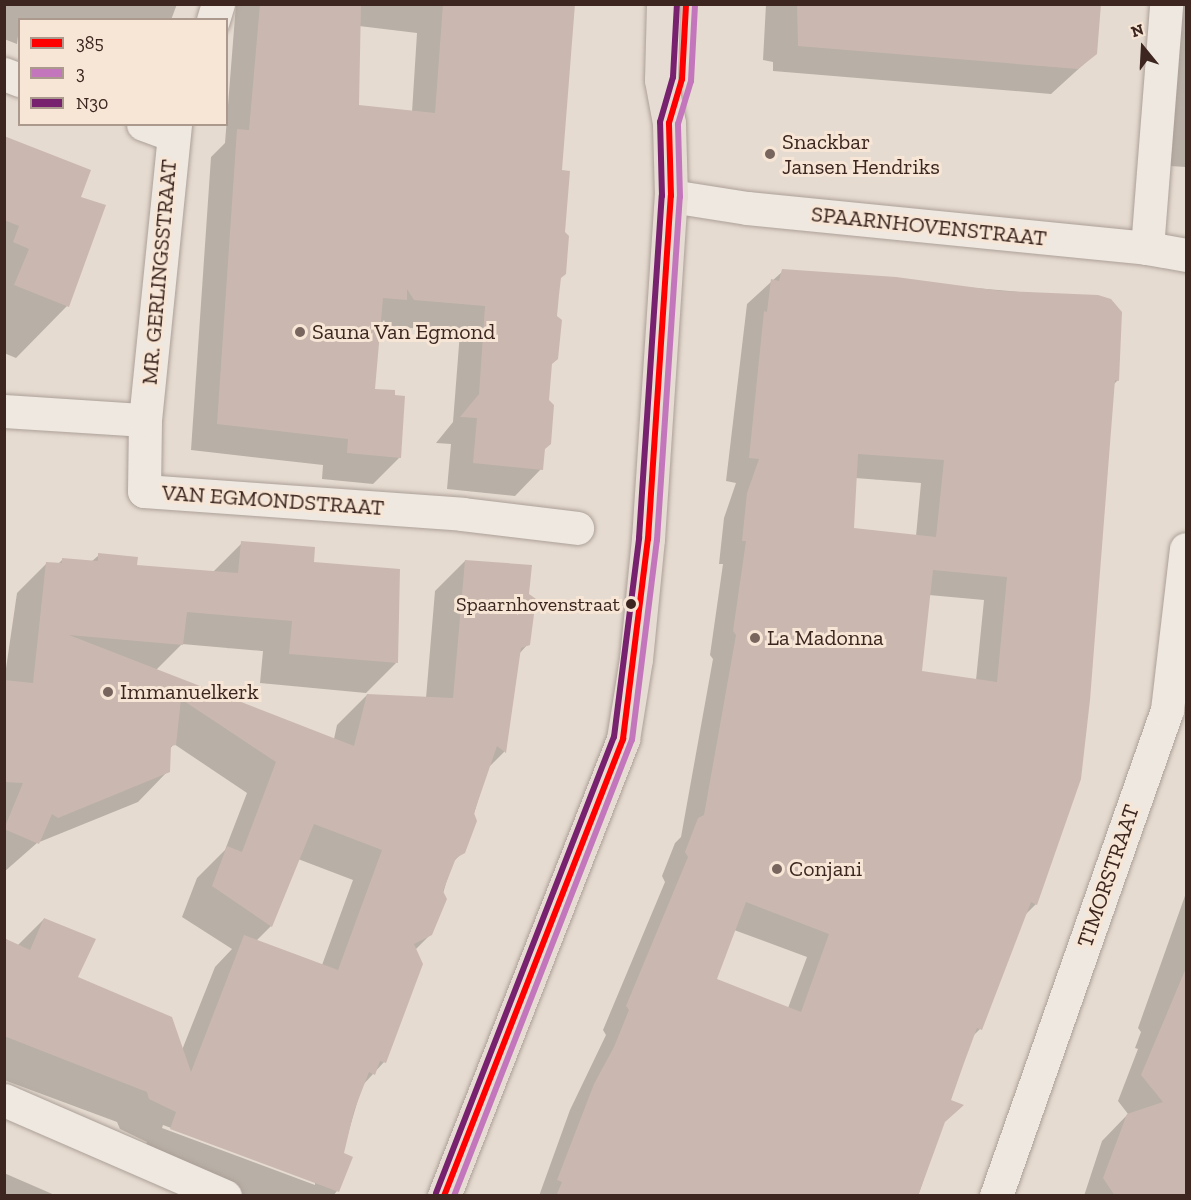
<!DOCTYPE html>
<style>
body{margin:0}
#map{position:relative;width:1191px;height:1200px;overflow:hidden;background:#e6dbd0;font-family:"Zilla Slab",serif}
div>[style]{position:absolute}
.shadow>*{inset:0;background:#0003}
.building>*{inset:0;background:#cab8b0}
.roads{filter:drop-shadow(0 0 2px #aca098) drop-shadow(0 0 2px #aca098)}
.minor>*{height:33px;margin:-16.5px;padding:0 16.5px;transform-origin:16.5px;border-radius:16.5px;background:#eee8e1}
.major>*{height:33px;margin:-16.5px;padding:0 16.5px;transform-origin:16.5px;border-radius:16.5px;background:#e6dcd3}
.bus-1>*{height:6px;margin:-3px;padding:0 3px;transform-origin:3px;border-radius:3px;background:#f00}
.bus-2>*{height:6px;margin:-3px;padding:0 3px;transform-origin:3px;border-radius:3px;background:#c476bc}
.bus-3>*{height:6px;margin:-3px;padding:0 3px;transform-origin:3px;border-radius:3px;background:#77216f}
.dots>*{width:16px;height:16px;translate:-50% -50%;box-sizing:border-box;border:3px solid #f7e6d6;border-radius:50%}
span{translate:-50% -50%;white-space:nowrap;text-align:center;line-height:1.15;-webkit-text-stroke:6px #f7e6d6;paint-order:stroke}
.bus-label{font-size:20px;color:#3c261f}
.right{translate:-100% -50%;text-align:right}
.poi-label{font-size:22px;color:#3c261f}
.left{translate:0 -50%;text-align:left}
.street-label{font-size:22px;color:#3c261f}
.frame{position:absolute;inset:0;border:6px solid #3c261f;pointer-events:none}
.legend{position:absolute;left:18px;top:18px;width:210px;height:108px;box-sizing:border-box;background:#f7e6d6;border:2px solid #ac998d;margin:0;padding:8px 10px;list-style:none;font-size:18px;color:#3c261f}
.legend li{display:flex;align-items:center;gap:12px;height:30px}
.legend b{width:30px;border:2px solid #ac998d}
.north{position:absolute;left:1113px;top:18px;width:60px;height:60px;-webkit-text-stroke:4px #f7e6d6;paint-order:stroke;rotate:342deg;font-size:16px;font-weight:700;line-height:24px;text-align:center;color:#3c261f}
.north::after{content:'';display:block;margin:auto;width:21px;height:27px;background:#3c261f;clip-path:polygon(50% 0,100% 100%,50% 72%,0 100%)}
</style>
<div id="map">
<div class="shadow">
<div style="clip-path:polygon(4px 4px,177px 4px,171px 20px,20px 20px,17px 44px,4px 39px)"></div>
<div style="clip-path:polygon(evenodd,236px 4px,574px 4px,561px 171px,559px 279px,541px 469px,515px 496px,447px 489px,451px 444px,436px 443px,453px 422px,460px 332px,387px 326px,384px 320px,379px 326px,374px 390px,400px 457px,373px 484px,322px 479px,323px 465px,191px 450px,211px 157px,225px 143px,236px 4px,359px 26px,417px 33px,412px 112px,357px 107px,359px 26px)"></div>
<div style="clip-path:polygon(766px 4px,1100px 4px,1096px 53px,1051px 94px,773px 71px,773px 62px,763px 60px)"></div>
<div style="clip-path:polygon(1171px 4px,1186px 4px,1186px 167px,1170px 166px,1155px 150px)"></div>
<div style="clip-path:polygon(4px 138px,80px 198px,67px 306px,16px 358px,4px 353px)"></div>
<div style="clip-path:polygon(evenodd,783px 271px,1110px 300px,1121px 313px,1118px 380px,1113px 385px,1036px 904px,1023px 917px,980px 1029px,972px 1037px,918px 1196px,539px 1196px,570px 1110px,606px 1035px,603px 1030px,665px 882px,662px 876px,675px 843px,681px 837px,713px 659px,710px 655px,723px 564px,719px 564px,724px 518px,736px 483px,726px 481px,747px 304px,783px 271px,855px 478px,921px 483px,916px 536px,852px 530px,855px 478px,783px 271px,929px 595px,984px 600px,976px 680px,920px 672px,929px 595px,783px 271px,734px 930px,807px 957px,788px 1008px,715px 980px,734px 930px)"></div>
<div style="clip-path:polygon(evenodd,242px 543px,312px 563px,396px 663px,366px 693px,260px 683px,263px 651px,182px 644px,156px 670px,334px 739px,337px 725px,367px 695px,426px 698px,435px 591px,465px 561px,527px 595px,528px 644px,519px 654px,504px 752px,487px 769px,463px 852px,452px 863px,431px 934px,415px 950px,384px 1062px,362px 1086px,342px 1154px,337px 1191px,333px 1196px,238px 1196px,141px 1159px,147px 1142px,120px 1129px,117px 1122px,4px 1080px,4px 941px,17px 946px,44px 919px,76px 978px,182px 1050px,215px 967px,232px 949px,182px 917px,197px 878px,225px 850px,247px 793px,174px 744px,169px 750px,168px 771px,138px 802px,37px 843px,4px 872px,4px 682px,17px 593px,47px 563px,58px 564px,62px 560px,91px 562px,99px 555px,135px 566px,213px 572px,242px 543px,298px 859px,353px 880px,322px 965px,256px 941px,271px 926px,298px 859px,242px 543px,163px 1125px,315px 1181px,315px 1185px,162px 1128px,163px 1125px)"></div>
<div style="clip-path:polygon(1186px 893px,1186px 1196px,1084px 1196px,1102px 1141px,1128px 1114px,1118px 1101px,1138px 1049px,1135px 1048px,1141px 1032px,1138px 1028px)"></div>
<div style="clip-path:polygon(4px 1173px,57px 1196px,4px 1196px)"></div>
</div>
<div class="building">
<div style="clip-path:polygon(260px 4px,361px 4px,359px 105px,435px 113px,443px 4px,575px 4px,562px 170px,570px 171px,565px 232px,569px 236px,566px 274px,561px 278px,559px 295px,557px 316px,562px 320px,558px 359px,552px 364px,549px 400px,554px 405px,551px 444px,545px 449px,543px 470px,473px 463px,477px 418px,460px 417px,479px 394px,485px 306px,414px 300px,407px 289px,407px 300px,383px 298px,375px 389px,395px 390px,395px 395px,405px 396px,401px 458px,347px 453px,348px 439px,217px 424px,237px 129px,249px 130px)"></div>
<div style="clip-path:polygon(797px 4px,1101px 4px,1097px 54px,1078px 69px,798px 46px)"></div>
<div style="clip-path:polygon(4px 136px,91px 170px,81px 197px,106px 205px,69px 307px,14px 285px,29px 249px,13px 242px,19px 226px,4px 220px)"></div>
<div style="clip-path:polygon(evenodd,782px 269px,896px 277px,1001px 291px,1098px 295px,1111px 299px,1122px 312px,1119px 381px,1115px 380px,1090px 700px,1081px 779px,1037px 905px,1031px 902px,982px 1030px,977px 1028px,964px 1063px,951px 1100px,964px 1105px,945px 1122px,918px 1196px,556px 1196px,562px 1182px,557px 1180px,594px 1084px,614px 1047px,629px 1010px,626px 1006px,688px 857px,685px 852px,698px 818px,704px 815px,736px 635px,733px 631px,746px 541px,742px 541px,747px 493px,759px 459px,749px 458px,764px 311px,767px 312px,771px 279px,779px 281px,782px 269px,858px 454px,944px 460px,936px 537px,854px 528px,858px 454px,782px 269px,933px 570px,1007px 577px,997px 682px,922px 671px,933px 570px,782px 269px,746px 902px,829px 934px,801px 1012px,717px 979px,746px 902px)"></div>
<div style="clip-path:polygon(241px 541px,315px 547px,314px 562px,400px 569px,398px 663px,289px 654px,292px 621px,187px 612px,183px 645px,69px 635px,354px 746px,367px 694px,453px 698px,465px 560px,532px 565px,529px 594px,536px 599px,530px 645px,521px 648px,506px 753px,497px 746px,474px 813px,477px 821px,465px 853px,456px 858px,443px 891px,447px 899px,432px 935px,414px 944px,423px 964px,386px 1063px,380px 1061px,375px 1075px,369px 1072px,354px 1111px,344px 1153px,353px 1157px,339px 1192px,170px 1129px,176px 1112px,149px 1099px,147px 1092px,4px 1036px,4px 938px,30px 950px,44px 918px,96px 939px,78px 977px,172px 1017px,191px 1072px,244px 935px,338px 970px,382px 850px,314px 824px,272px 927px,212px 886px,227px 846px,242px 852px,276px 762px,181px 699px,176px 745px,171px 746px,170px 772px,58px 818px,52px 814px,39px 844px,4px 829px,23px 783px,4px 782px,4px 680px,33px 683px,46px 562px,62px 563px,62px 558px,98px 561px,98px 553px,138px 557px,137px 565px,238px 573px)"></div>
<div style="clip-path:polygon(1186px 968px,1186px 1196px,1115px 1196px,1103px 1178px,1127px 1114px,1163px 1102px,1141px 1075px)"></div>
</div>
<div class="roads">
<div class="minor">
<div style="left:213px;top:20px;width:17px;rotate:-73deg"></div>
<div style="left:4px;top:74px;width:17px;rotate:21deg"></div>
<div style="left:143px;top:124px;width:30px;rotate:20deg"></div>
<div style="left:671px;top:196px;width:77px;rotate:9deg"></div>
<div style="left:747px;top:208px;width:402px;rotate:5.7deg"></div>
<div style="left:1147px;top:248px;width:40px;rotate:10deg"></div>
<div style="left:1147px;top:248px;width:245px;rotate:-85.5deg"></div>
<div style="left:4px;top:411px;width:141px;rotate:3.7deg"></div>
<div style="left:145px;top:420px;width:71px;rotate:90.8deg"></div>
<div style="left:144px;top:491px;width:319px;rotate:4.1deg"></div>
<div style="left:462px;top:514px;width:116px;rotate:6.9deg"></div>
<div style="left:145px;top:420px;width:298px;rotate:-84.2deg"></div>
<div style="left:4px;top:1100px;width:241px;rotate:23.5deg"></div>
<div style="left:996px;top:1196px;width:515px;rotate:-70.62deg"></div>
<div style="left:1167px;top:710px;width:162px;rotate:-83.3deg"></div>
</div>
<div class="major">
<div style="left:444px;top:1196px;width:491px;rotate:-68.6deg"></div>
<div style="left:623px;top:739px;width:81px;rotate:-80.8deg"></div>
<div style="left:636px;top:659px;width:121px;rotate:-84.3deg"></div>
<div style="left:648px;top:539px;width:344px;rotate:-86.2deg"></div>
<div style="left:671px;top:196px;width:73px;rotate:-91.6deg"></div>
<div style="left:669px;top:123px;width:44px;rotate:-100.5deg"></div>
<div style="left:661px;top:80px;width:76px;rotate:-88.5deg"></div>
</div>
</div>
<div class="bus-1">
<div style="left:444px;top:1196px;width:491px;rotate:-68.6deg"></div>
<div style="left:623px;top:739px;width:202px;rotate:-82.9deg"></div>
<div style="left:648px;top:539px;width:344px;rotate:-86.2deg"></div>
<div style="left:671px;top:196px;width:73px;rotate:-91.6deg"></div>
<div style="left:669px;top:123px;width:46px;rotate:-73.5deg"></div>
<div style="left:682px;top:79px;width:75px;rotate:-86.9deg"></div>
</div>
<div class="bus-2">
<div style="left:454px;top:1196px;width:490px;rotate:-68.7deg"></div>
<div style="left:632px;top:740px;width:202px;rotate:-82.9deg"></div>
<div style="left:657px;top:540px;width:344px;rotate:-86.2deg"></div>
<div style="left:680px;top:197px;width:73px;rotate:-91.6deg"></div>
<div style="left:678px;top:124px;width:45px;rotate:-73.2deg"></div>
<div style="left:691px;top:81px;width:77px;rotate:-87deg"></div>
</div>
<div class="bus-3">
<div style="left:436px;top:1193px;width:490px;rotate:-68.7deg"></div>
<div style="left:614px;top:737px;width:201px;rotate:-82.8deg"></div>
<div style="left:639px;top:538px;width:343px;rotate:-86.2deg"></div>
<div style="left:662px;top:196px;width:74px;rotate:-91.5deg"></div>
<div style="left:660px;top:122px;width:47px;rotate:-73.9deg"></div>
<div style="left:673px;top:77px;width:73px;rotate:-86.9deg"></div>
</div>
<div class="dots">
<div style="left:770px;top:154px;background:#78655d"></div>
<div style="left:300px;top:332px;background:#78655d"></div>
<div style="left:631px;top:604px;background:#3c261f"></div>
<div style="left:755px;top:638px;background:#78655d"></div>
<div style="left:108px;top:692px;background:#78655d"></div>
<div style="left:777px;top:869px;background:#78655d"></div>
</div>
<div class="bus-label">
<span class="right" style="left:620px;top:604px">Spaarnhovenstraat</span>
</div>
<div class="poi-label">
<span class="left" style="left:782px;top:154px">Snackbar<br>Jansen Hendriks</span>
<span class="left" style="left:312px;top:332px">Sauna Van Egmond</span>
<span class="left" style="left:767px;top:638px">La Madonna</span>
<span class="left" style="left:120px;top:692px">Immanuelkerk</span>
<span class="left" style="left:789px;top:869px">Conjani</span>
</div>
<div class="street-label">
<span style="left:929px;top:226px;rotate:6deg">SPAARNHOVENSTRAAT</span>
<span style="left:159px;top:272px;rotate:-85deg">MR. GERLINGSSTRAAT</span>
<span style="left:273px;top:500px;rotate:4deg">VAN EGMONDSTRAAT</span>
<span style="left:1108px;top:876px;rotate:-71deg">TIMORSTRAAT</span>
</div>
<div class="frame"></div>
<ul class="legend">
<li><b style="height:8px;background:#f00"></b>385</li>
<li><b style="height:8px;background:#c476bc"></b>3</li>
<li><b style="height:8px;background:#77216f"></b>N30</li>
</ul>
<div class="north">N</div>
</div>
